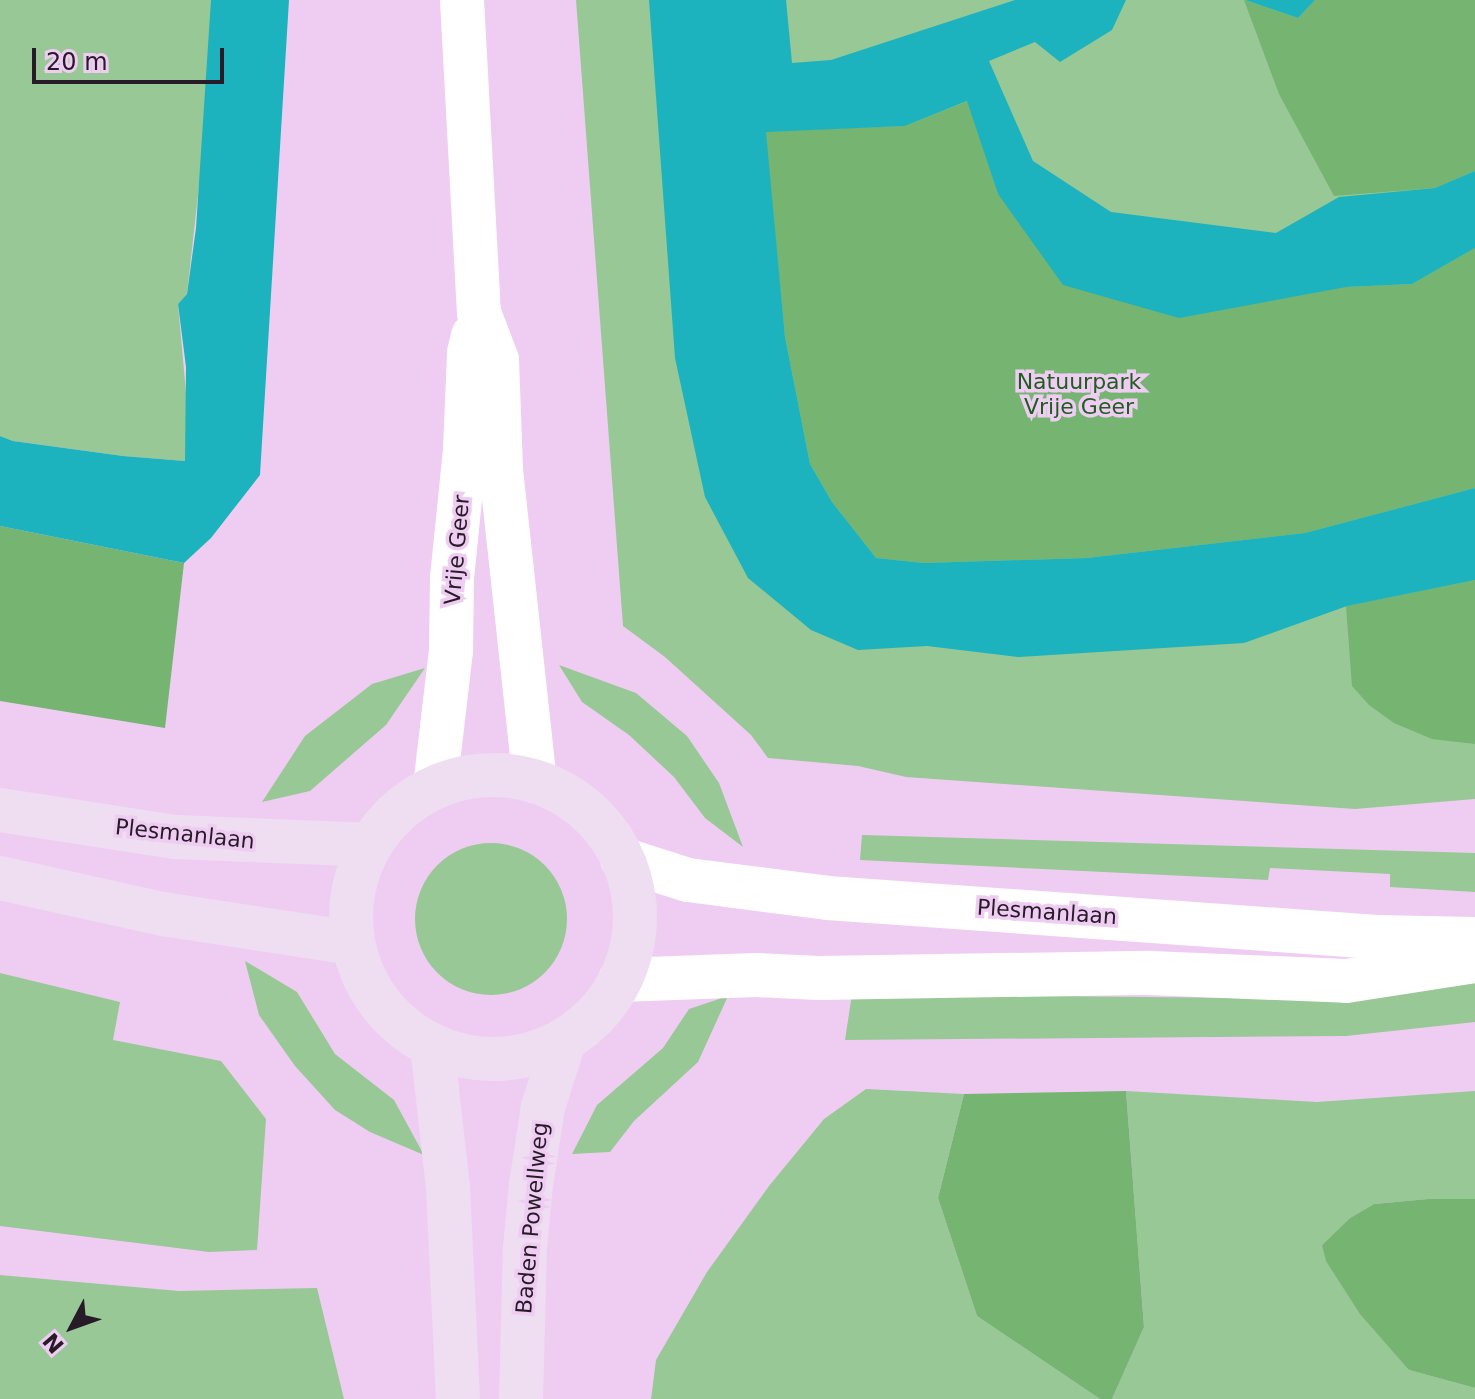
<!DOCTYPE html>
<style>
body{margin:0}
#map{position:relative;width:1475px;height:1399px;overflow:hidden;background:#efcdf3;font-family:"DejaVu Sans",sans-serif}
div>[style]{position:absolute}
.green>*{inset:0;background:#98c895}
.round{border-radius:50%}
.forest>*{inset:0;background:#75b471}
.water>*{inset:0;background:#1cb3be}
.minor>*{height:44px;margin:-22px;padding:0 22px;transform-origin:22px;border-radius:22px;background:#fff}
.tertiary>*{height:44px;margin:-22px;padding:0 22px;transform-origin:22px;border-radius:22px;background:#fff}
.secondary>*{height:44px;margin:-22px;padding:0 22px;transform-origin:22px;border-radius:22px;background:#efdef1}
.secondary>.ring{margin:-22px;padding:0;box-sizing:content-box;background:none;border:44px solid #efdef1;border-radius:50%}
span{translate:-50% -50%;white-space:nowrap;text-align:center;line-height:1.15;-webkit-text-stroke:7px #efcdf3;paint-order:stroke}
.park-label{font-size:22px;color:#1f5e1e}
.street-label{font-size:22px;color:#271b28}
.north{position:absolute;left:32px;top:1287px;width:80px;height:80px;-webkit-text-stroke:6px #efcdf3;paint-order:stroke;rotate:229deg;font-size:22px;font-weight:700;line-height:32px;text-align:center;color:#271b28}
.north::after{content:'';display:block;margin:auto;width:28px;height:36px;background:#271b28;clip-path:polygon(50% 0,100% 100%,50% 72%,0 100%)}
.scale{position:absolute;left:32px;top:48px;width:192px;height:36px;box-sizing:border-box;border:4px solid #271b28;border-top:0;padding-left:10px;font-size:24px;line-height:28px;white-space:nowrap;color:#271b28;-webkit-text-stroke:6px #efcdf3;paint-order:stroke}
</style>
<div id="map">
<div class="green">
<div style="clip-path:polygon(0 0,216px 0,211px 115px,201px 168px,187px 294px,178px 304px,190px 437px,185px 461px,123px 456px,13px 441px,0 436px)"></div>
<div style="clip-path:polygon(576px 0,1475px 0,1475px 799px,1355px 809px,906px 777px,858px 766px,768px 758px,751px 735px,665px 657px,623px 626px)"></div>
<div style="clip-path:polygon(559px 665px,636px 693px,687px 736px,719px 783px,743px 847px,705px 818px,674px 777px,629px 735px,582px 702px)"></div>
<div style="clip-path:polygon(425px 668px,386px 725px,310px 791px,262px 802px,305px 736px,372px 684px)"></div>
<div style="clip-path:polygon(862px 835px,1475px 853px,1475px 892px,1390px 887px,1390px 874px,1270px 868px,1268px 880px,860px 860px)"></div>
<div class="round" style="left:415px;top:843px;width:152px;height:152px"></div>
<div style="clip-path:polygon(245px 961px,297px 992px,335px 1054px,394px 1100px,424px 1155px,370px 1132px,335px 1110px,295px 1066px,259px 1015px)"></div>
<div style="clip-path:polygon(0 973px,120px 1002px,113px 1040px,221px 1061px,266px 1119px,257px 1250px,209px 1252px,0 1226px)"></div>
<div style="clip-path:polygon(1475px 983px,1475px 1022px,1346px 1036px,845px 1040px,852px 994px,1335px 999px)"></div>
<div style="clip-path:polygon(728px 996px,698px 1062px,634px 1121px,610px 1152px,572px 1154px,597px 1105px,663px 1048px,689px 1009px)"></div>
<div style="clip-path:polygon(866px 1089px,964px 1094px,938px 1198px,977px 1316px,1100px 1399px,651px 1399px,656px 1360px,707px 1272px,769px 1186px,824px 1119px)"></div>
<div style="clip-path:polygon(1126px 1091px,1317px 1102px,1475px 1091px,1475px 1199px,1428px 1199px,1374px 1204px,1350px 1218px,1322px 1245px,1409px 1370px,1475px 1388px,1475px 1399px,1112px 1399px,1144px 1327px)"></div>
<div style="clip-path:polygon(0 1275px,179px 1291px,317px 1288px,344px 1399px,0 1399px)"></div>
</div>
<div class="forest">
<div style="clip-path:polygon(1244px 0,1298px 18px,1315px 0,1475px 0,1475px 171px,1435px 188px,1334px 196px,1279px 94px)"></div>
<div style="clip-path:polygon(968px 101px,998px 194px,1346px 287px,1412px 284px,1475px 248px,1475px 488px,1305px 533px,1087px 558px,924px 563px,876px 558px,832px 502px,810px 464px,785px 337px,765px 131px,905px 126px)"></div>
<div style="clip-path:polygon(0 526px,184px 563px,165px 728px,0 701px)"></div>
<div style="clip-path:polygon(1475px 580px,1475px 744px,1432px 739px,1394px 723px,1369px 705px,1352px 686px,1346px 606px)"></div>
<div style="clip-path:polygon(1126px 1091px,1144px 1327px,1112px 1399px,1100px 1399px,977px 1316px,938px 1198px,964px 1094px)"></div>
<div style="clip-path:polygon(1428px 1199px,1475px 1199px,1475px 1388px,1409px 1370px,1360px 1314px,1326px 1261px,1322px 1245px,1350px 1218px,1374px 1204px)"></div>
</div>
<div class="water">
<div style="clip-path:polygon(211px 0,289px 0,260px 475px,211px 538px,184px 563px,0 526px,0 436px,13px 441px,123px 456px,185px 461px,186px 367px,178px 304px,187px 294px,196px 228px)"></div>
<div style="clip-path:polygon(649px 0,786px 0,792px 63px,831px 60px,1015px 0,1126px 0,1112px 30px,1060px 62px,1035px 42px,989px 61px,1033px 161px,1111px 212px,1276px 233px,1339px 197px,1435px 188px,1475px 171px,1475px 248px,1412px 284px,1346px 287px,1179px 318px,1063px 285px,998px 194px,967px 101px,905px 126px,766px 132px,785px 337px,810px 464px,832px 502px,876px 558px,924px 563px,1087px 558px,1305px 533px,1475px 488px,1475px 580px,1347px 606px,1244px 643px,1019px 657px,927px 646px,858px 650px,811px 630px,748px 578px,705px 497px,675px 358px)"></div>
<div style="clip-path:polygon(1245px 0,1315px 0,1298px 18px)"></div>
</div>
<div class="minor">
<div style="left:462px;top:0;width:313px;rotate:86.9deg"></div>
<div style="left:479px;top:313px;width:50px;rotate:69deg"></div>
<div style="left:497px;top:360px;width:110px;rotate:87.9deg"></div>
<div style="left:501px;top:470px;width:313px;rotate:83.8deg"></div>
<div style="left:435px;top:787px;width:137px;rotate:-83.3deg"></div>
<div style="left:451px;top:651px;width:73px;rotate:-89.2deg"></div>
<div style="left:452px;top:578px;width:129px;rotate:-84.2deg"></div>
<div style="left:465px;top:450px;width:97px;rotate:-87.6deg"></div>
<div style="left:469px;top:353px;width:18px;rotate:-77deg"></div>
</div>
<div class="tertiary">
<div style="left:622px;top:859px;width:69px;rotate:17.7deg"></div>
<div style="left:688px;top:880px;width:141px;rotate:7.3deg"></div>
<div style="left:828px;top:898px;width:550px;rotate:4.06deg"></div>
<div style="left:1377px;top:937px;width:98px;rotate:1.2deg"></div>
<div style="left:620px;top:980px;width:136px;rotate:-2.1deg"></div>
<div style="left:756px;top:975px;width:62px;rotate:2.8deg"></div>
<div style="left:818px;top:978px;width:332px;rotate:-0.9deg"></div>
<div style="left:1150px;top:973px;width:196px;rotate:2.3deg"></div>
<div style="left:1346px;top:981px;width:131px;rotate:-8.8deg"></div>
</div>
<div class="secondary">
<div class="ring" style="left:351px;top:775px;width:240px;height:240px"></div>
<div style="left:0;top:810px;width:177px;rotate:8.8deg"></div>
<div style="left:175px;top:837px;width:196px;rotate:2.3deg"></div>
<div style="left:0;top:878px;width:167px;rotate:12.5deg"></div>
<div style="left:163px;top:914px;width:192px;rotate:8.7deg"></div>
<div style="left:432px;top:1045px;width:143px;rotate:83.6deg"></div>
<div style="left:448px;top:1187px;width:212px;rotate:87.3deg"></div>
<div style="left:521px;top:1399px;width:151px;rotate:-88.5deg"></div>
<div style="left:525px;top:1248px;width:63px;rotate:-84.6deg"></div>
<div style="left:531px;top:1185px;width:79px;rotate:-81.3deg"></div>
<div style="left:543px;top:1107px;width:69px;rotate:-72.3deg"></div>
</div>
<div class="park-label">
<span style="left:1079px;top:394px">Natuurpark<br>Vrije Geer</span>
</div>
<div class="street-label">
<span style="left:457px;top:550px;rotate:-85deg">Vrije Geer</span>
<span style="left:185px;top:834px;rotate:6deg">Plesmanlaan</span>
<span style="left:1047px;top:912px;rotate:4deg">Plesmanlaan</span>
<span style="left:532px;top:1218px;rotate:-85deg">Baden Powellweg</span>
</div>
<div class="north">N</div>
<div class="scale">20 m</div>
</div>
